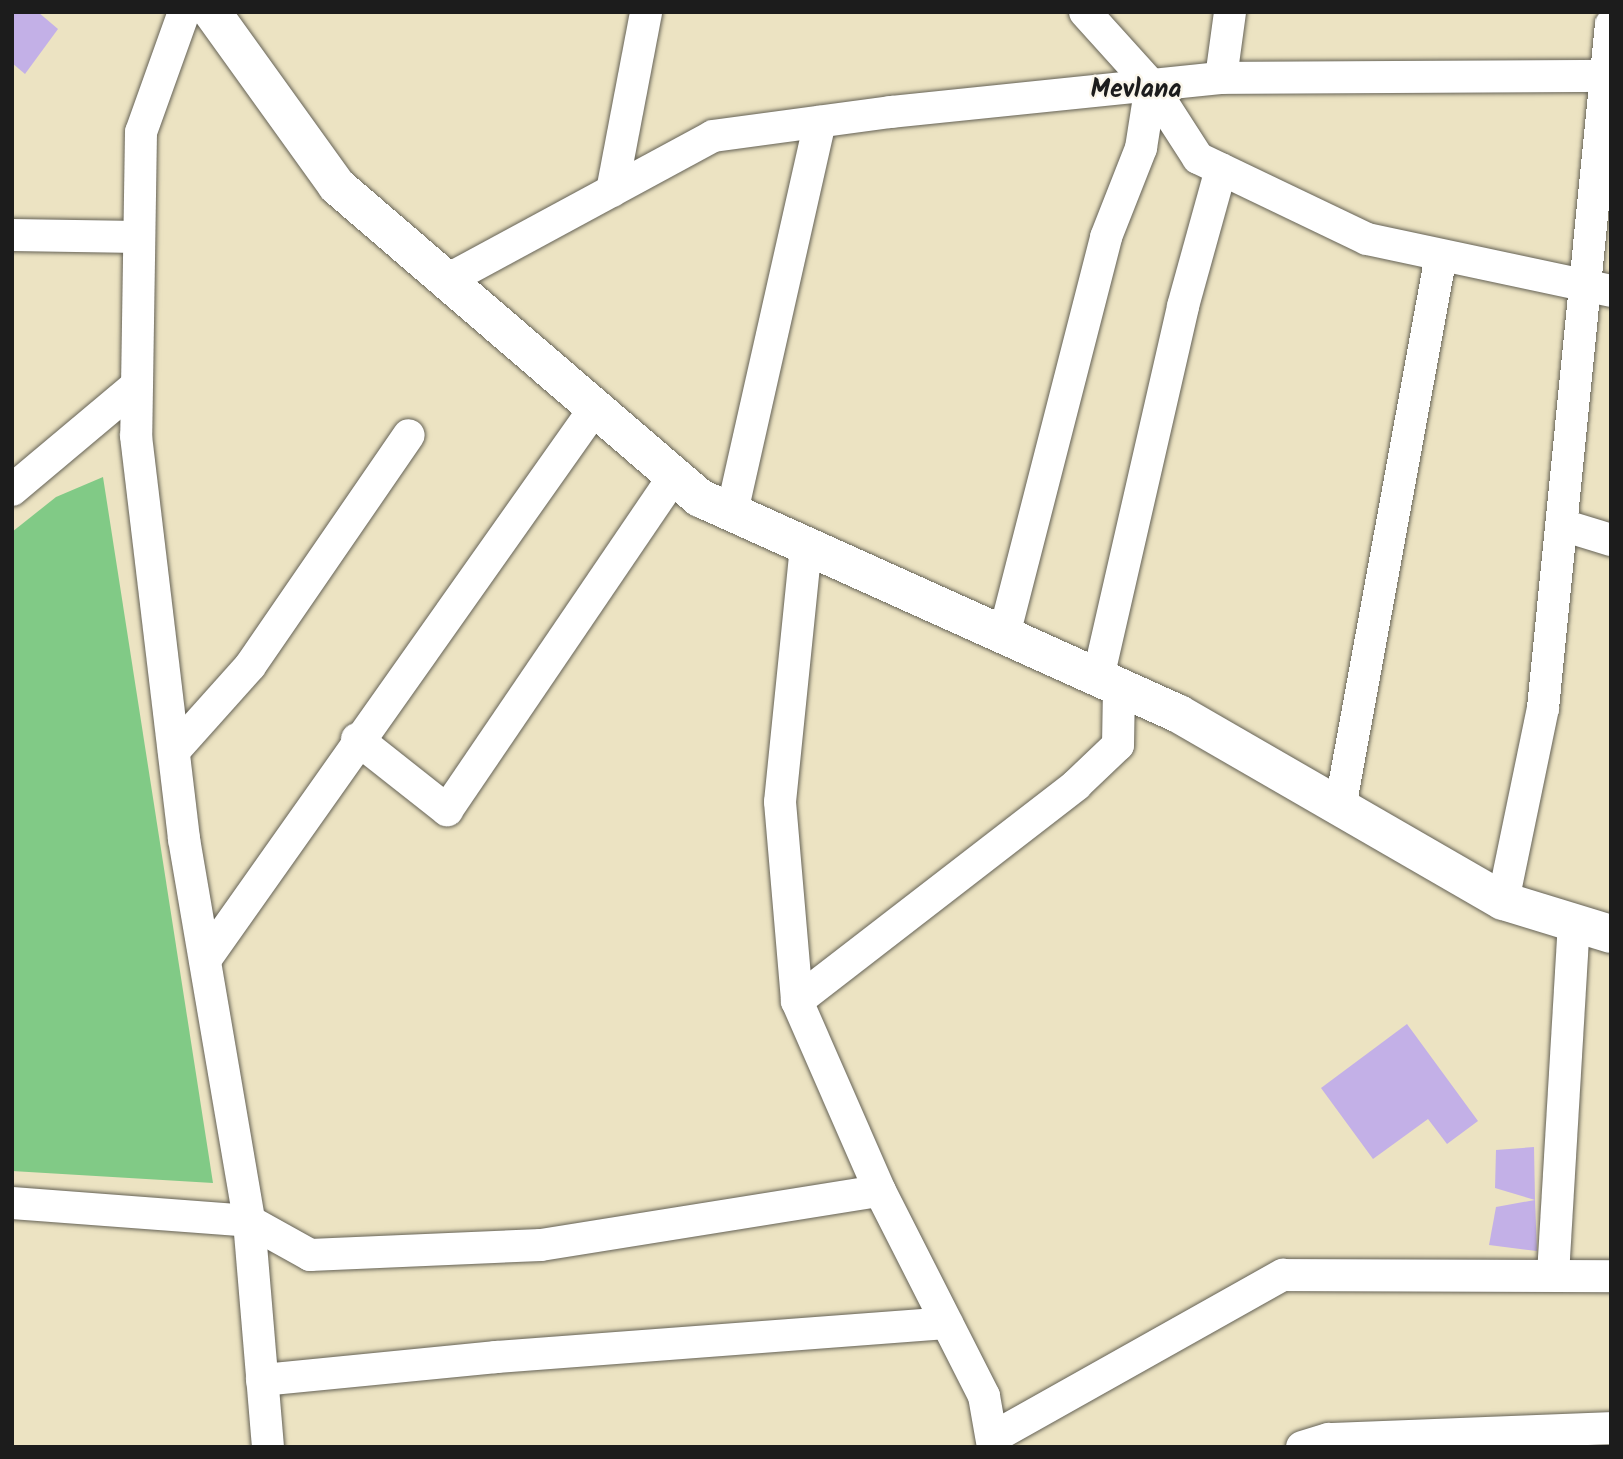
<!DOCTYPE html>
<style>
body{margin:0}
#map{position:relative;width:1623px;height:1459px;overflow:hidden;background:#ece3c2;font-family:Kalam,sans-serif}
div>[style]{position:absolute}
.green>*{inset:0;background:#81ca86}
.building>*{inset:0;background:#c3b0e7}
.roads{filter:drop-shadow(0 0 2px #656256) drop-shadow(0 0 2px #656256)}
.street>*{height:32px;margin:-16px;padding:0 16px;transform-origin:16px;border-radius:16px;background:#fff}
.secondary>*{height:38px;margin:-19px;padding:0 19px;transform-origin:19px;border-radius:19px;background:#fff}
span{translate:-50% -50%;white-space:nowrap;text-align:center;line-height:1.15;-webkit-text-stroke:5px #fbf7ec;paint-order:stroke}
.district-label{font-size:26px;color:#1c1c1c;font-weight:700}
.frame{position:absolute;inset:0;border:14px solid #1c1c1c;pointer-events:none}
</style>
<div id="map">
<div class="green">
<div style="clip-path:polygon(103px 477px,213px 1183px,12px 1171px,12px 532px,56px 497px)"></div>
</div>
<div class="building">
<div style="clip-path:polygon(12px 12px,38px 12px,58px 29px,25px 74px,12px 63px)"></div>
<div style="clip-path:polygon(1407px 1024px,1478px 1121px,1447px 1144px,1428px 1119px,1373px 1159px,1321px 1088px)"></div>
<div style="clip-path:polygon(1534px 1147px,1535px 1200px,1495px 1188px,1496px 1150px)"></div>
<div style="clip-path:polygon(1535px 1200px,1537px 1251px,1489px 1245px,1496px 1207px)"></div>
</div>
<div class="roads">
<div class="street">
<div style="left:184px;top:12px;width:127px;rotate:109.7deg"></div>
<div style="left:141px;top:132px;width:304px;rotate:90.9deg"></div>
<div style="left:136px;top:436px;width:406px;rotate:83.2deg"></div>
<div style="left:184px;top:839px;width:387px;rotate:80.3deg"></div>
<div style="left:249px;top:1221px;width:227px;rotate:85.2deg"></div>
<div style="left:1085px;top:12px;width:98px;rotate:47.9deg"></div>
<div style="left:1151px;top:85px;width:87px;rotate:57.2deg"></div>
<div style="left:1198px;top:158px;width:187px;rotate:25.6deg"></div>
<div style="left:1367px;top:239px;width:249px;rotate:12deg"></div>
<div style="left:1221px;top:78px;width:67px;rotate:-82.2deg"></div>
<div style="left:612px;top:191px;width:182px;rotate:-79.2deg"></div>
<div style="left:12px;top:235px;width:127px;rotate:0.9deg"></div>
<div style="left:447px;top:280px;width:302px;rotate:-28.4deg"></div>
<div style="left:713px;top:136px;width:180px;rotate:-7.7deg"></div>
<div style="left:891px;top:112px;width:332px;rotate:-5.9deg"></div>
<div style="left:1221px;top:78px;width:390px;rotate:-0.3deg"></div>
<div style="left:12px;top:490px;width:162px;rotate:-40deg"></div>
<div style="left:732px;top:512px;width:400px;rotate:-77.3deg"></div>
<div style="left:1562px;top:525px;width:51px;rotate:17deg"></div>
<div style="left:806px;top:546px;width:257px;rotate:95.8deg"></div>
<div style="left:780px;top:802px;width:200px;rotate:85.1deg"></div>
<div style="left:797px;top:1001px;width:207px;rotate:66.4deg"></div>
<div style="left:880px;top:1191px;width:230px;rotate:63.1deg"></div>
<div style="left:984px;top:1396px;width:52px;rotate:80deg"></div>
<div style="left:1004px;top:635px;width:411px;rotate:-75.6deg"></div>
<div style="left:1106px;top:237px;width:96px;rotate:-68.5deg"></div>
<div style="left:1141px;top:148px;width:64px;rotate:-81deg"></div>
<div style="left:1098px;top:678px;width:382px;rotate:-77.1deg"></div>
<div style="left:1183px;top:306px;width:142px;rotate:-74.5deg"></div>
<div style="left:357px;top:739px;width:115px;rotate:38.3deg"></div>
<div style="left:447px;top:810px;width:404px;rotate:-55.8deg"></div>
<div style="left:174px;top:751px;width:114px;rotate:-48.2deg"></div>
<div style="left:250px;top:666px;width:280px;rotate:-55.5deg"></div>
<div style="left:1340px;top:808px;width:562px;rotate:-79.65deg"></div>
<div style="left:1503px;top:901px;width:197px;rotate:-78.3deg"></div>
<div style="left:1543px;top:708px;width:687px;rotate:-84.32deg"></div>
<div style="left:205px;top:960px;width:676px;rotate:-54.76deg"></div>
<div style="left:797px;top:1001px;width:353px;rotate:-37.7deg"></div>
<div style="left:1076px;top:785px;width:58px;rotate:-43.6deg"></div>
<div style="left:1118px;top:745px;width:58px;rotate:-89deg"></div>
<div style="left:12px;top:1203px;width:238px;rotate:4.3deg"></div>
<div style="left:249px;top:1221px;width:70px;rotate:29.1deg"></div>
<div style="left:310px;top:1255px;width:231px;rotate:-2.5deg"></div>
<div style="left:541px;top:1245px;width:343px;rotate:-9.1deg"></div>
<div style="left:1553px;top:1275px;width:353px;rotate:-86.6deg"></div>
<div style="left:262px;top:1380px;width:235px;rotate:-5.6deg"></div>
<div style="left:496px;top:1357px;width:452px;rotate:-4.3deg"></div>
<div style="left:992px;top:1438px;width:334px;rotate:-29.3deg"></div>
<div style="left:1283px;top:1275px;width:328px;rotate:0.2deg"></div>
<div style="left:1302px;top:1447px;width:28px;rotate:-17deg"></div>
<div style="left:1329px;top:1439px;width:282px;rotate:-2.2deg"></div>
</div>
<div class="secondary">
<div style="left:212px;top:12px;width:214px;rotate:54.3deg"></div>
<div style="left:337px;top:186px;width:479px;rotate:40.7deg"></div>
<div style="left:700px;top:498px;width:525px;rotate:24.27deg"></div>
<div style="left:1179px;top:714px;width:374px;rotate:30deg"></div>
<div style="left:1503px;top:901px;width:113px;rotate:17deg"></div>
</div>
</div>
<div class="district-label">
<span style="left:1136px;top:91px">Mevlana</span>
</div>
<div class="frame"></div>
</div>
